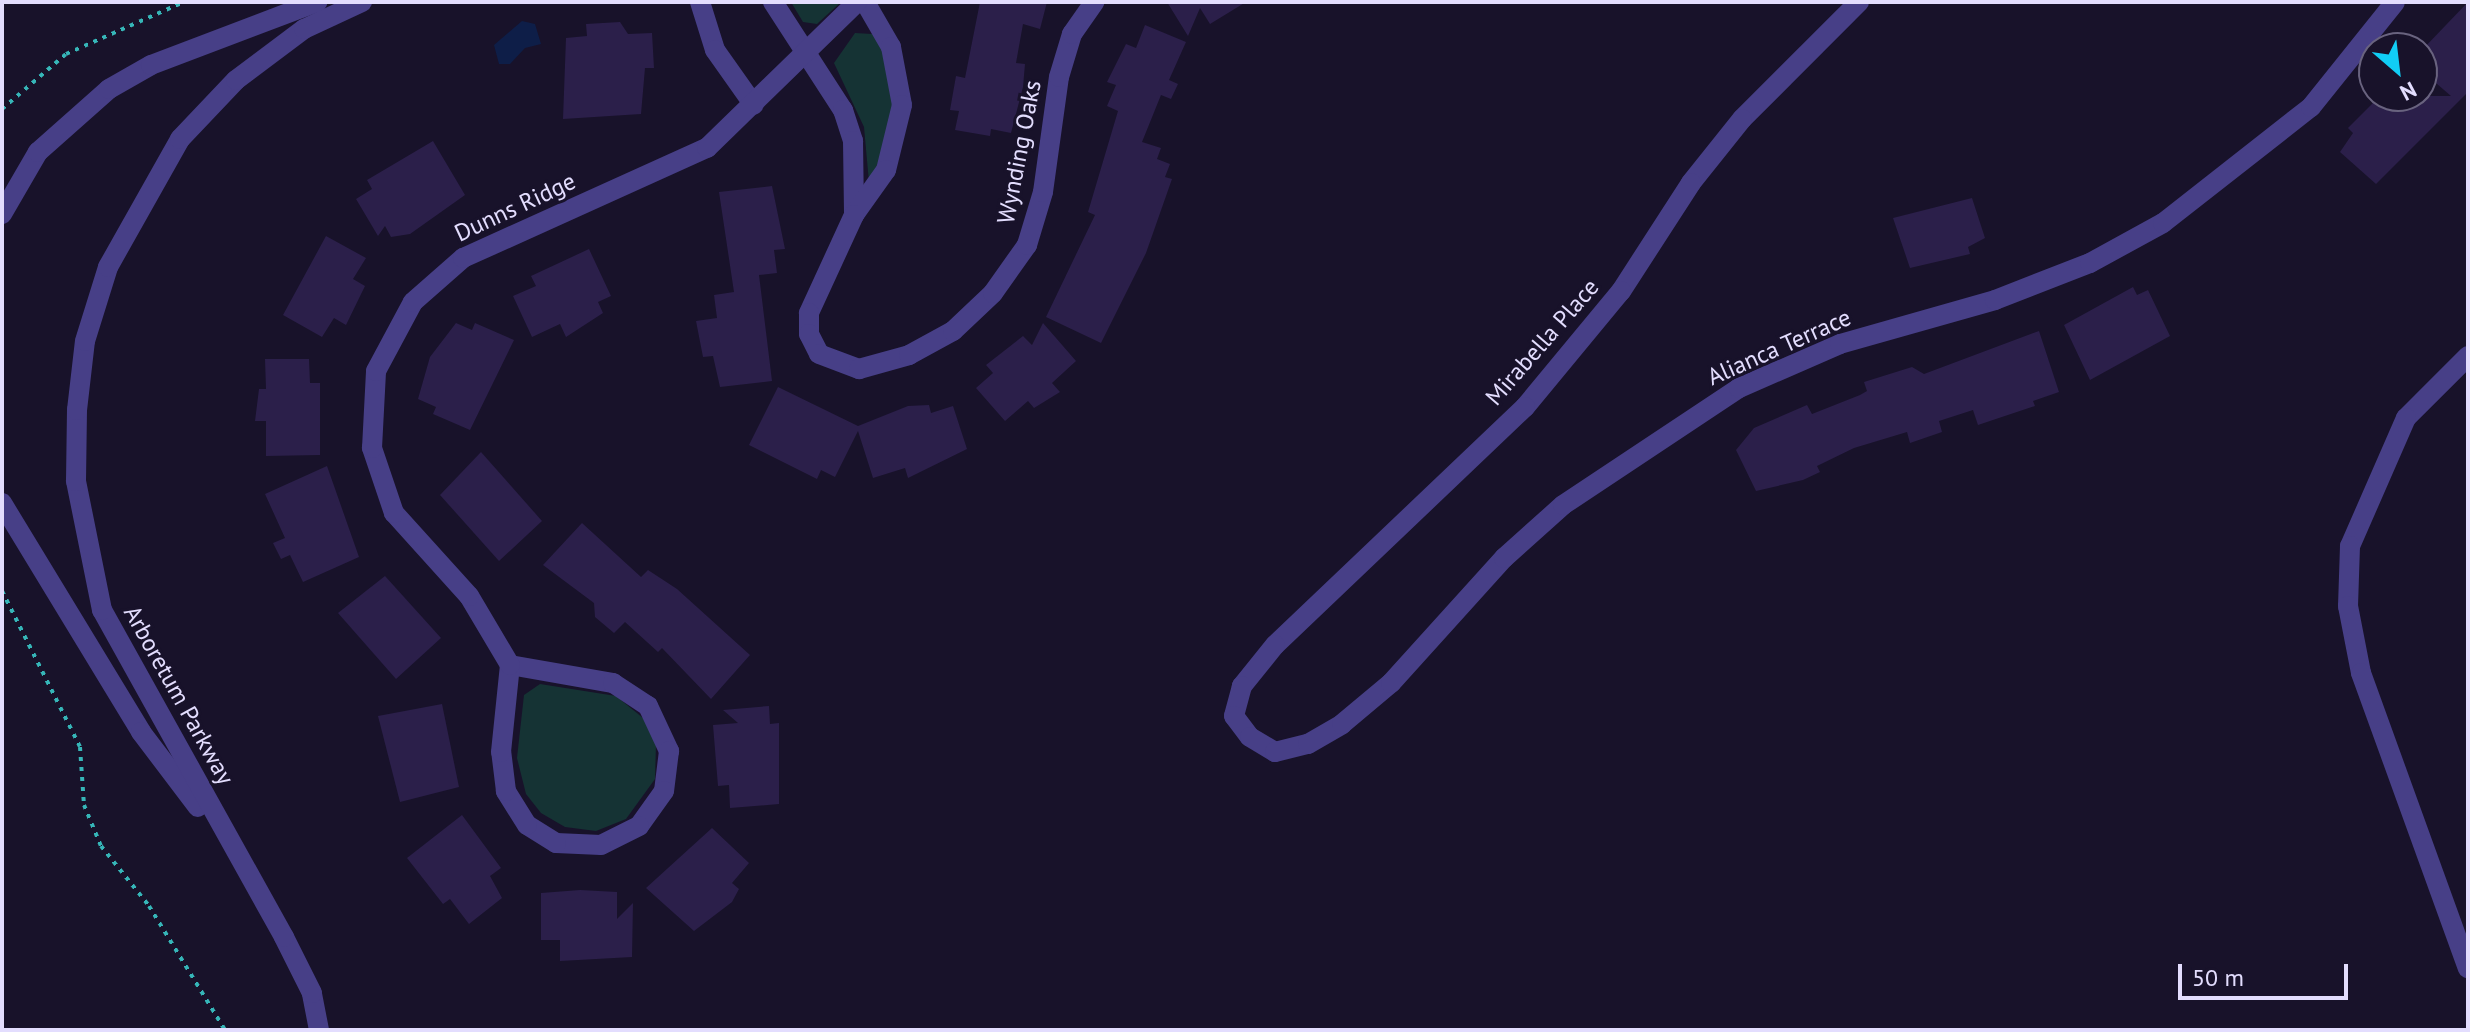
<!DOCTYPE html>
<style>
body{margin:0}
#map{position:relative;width:2470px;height:1032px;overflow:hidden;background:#18122a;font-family:"PT Sans",sans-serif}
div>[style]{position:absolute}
.green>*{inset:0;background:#153334}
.water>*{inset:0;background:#0e1e48}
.building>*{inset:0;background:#2b1f4a}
.path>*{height:4px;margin-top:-2px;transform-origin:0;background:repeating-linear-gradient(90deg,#36b6b8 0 4px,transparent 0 10px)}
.minor>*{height:20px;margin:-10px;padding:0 10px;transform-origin:10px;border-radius:10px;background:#473f87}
span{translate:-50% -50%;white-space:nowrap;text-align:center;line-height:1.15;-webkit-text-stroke:6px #18122a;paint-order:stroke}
.street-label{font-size:24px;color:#e3ddfe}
.frame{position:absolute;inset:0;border:4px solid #e3ddfe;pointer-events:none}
.north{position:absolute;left:2358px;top:32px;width:80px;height:80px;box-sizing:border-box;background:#18122a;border:2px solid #69637f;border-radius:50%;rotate:152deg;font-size:22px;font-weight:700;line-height:32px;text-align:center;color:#e3ddfe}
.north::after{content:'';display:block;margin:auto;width:28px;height:36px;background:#11cdf5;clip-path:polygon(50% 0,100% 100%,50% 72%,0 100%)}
.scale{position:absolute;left:2178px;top:964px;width:170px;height:36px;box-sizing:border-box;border:4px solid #e3ddfe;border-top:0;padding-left:10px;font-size:24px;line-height:28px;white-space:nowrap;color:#e3ddfe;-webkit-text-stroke:6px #18122a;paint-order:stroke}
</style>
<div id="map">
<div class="green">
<div style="clip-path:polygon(791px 2px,841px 2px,817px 24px,803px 22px)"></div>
<div style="clip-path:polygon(855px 33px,872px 34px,881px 44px,893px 104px,886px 147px,869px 182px,864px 127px,834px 63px)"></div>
<div style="clip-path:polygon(540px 684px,616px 696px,643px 718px,656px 744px,655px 779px,626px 819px,596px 831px,565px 827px,541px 813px,526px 794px,517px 758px,524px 695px)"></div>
</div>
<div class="water">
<div style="clip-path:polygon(522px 21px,535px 24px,541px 44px,525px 48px,510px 64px,499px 64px,494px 45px)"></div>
</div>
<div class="building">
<div style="clip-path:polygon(980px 2px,1047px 2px,1040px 29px,1023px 24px,1016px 63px,1025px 64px,1023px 87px,1011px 133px,991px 129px,990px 136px,955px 130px,959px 111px,950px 110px,956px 76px,965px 78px)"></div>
<div style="clip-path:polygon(1167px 2px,1246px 2px,1210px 24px,1200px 8px,1188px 36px)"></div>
<div style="clip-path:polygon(2468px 2px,2468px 92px,2376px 184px,2340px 152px,2353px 133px,2348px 128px,2380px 96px,2451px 96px,2422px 71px,2422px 50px)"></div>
<div style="clip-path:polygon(620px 22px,628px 34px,652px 33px,654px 68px,645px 68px,641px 114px,563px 119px,566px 38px,587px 36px,586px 24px)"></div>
<div style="clip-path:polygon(1145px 25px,1186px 42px,1169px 80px,1178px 84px,1171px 99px,1161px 95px,1142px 142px,1161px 148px,1157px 159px,1170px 164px,1165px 177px,1172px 179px,1146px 253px,1101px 343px,1046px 317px,1095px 215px,1088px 212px,1118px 111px,1107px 106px,1116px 85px,1107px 82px,1126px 44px,1136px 48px)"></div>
<div style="clip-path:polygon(433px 141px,465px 195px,410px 234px,391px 237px,385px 226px,378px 236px,356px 199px,372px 189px,367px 180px)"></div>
<div style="clip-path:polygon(772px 186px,785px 249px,774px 250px,777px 273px,759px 275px,772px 381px,720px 387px,713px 356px,703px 357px,696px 321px,717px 318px,714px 295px,734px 292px,719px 192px)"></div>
<div style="clip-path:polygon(1972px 198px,1985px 238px,1968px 247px,1970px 254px,1910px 268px,1893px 218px)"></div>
<div style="clip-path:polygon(326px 236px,366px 258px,353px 279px,365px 286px,346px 325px,334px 318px,322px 337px,283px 315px)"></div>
<div style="clip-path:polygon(589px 249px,611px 296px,598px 302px,603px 313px,566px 337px,560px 324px,532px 337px,513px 296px,536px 286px,531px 276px)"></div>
<div style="clip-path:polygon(2133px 287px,2137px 295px,2148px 290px,2170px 336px,2090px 380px,2064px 325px)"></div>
<div style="clip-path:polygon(456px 323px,472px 330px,475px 323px,514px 340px,470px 430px,433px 414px,436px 407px,418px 399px,430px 357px)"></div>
<div style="clip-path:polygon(1043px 323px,1076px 361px,1052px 383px,1060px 392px,1034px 408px,1028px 401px,1005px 421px,976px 388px,993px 373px,986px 365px,1023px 336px,1032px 345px)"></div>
<div style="clip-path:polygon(2039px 331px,2059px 392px,2033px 401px,2035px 406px,1978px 425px,1973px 410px,1939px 421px,1942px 432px,1910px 443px,1907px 432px,1854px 448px,1817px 466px,1820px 472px,1803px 480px,1756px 491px,1736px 450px,1754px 428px,1807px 405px,1812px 414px,1860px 395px,1867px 391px,1864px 382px,1912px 367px,1924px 374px)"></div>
<div style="clip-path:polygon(265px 359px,309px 359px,310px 383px,320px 383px,320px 455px,266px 456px,266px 421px,255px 421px,259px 389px,266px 389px)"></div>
<div style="clip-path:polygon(778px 387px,858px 426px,908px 406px,929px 405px,931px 413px,953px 406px,967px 449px,908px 478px,905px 468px,873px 478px,858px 431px,835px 477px,821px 470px,817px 479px,749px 445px)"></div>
<div style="clip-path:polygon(481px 452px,542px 521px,499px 561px,440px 495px)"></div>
<div style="clip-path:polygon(327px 466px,359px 557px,303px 582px,290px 555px,281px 559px,273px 543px,285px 538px,265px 494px)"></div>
<div style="clip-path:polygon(582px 523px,641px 577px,648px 570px,677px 589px,750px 655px,711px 699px,662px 648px,658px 652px,625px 622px,614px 633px,595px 617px,594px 603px,543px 565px)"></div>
<div style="clip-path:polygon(385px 576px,441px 638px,396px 679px,338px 613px)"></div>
<div style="clip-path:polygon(442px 704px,459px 787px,400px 802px,378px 716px)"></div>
<div style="clip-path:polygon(769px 706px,770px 724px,779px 723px,779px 804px,730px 808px,729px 785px,718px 786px,713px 725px,738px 723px,723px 710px)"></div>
<div style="clip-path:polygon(462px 815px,501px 868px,490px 876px,502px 898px,469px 924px,450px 899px,443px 904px,407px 858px)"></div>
<div style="clip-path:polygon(712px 828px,749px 863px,732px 883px,739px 889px,732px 902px,694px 931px,646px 888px)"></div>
<div style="clip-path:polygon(580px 890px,617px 892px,617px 919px,633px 903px,632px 957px,560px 961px,560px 940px,541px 940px,541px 893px)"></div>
</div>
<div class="path">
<div style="left:2px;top:109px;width:84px;rotate:-40.7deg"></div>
<div style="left:66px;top:54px;width:129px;rotate:-23.8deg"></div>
<div style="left:2px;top:591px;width:174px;rotate:63.4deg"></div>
<div style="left:80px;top:747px;width:58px;rotate:86.1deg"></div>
<div style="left:84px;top:805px;width:44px;rotate:67.5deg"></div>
<div style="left:101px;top:846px;width:77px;rotate:51.3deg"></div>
<div style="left:149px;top:906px;width:145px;rotate:58.5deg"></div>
</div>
<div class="minor">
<div style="left:700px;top:2px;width:50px;rotate:72.6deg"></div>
<div style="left:715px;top:50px;width:67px;rotate:54.7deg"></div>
<div style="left:773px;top:2px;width:129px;rotate:57.1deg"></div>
<div style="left:843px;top:110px;width:33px;rotate:72deg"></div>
<div style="left:853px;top:141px;width:74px;rotate:89.2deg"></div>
<div style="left:865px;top:2px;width:52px;rotate:60deg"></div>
<div style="left:891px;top:47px;width:59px;rotate:79.3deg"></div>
<div style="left:902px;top:105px;width:67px;rotate:103.8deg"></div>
<div style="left:886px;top:170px;width:55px;rotate:125.4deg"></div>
<div style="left:854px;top:215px;width:108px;rotate:114.7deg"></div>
<div style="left:809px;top:313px;width:21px;rotate:90deg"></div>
<div style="left:809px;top:334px;width:22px;rotate:63deg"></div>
<div style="left:819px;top:354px;width:43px;rotate:20.6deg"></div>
<div style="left:859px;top:369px;width:52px;rotate:-15.6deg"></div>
<div style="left:909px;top:355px;width:50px;rotate:-28.6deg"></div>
<div style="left:953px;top:331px;width:55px;rotate:-43.5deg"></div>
<div style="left:993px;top:293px;width:59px;rotate:-54.7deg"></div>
<div style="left:1027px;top:245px;width:55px;rotate:-73.2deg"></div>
<div style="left:1043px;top:192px;width:116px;rotate:-82.1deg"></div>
<div style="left:1059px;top:77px;width:45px;rotate:-73.2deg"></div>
<div style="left:1072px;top:34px;width:39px;rotate:-55deg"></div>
<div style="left:1859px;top:2px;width:165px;rotate:135deg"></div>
<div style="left:1742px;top:119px;width:82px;rotate:128.6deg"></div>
<div style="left:1691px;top:183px;width:129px;rotate:122.9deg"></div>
<div style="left:1621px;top:291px;width:151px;rotate:129.6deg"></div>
<div style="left:1525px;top:407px;width:345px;rotate:136.4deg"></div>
<div style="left:1275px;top:645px;width:53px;rotate:128.8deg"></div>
<div style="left:1242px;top:686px;width:31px;rotate:105deg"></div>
<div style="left:1234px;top:716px;width:26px;rotate:53deg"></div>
<div style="left:1250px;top:737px;width:29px;rotate:31deg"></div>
<div style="left:1275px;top:752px;width:34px;rotate:-14deg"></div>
<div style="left:1308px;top:744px;width:39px;rotate:-30deg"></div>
<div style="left:1342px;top:724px;width:64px;rotate:-39.9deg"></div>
<div style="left:1391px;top:683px;width:169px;rotate:-47.9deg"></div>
<div style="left:1504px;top:558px;width:79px;rotate:-41.9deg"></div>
<div style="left:1563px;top:505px;width:211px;rotate:-33.6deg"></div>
<div style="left:1739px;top:388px;width:110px;rotate:-23.5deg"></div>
<div style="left:1840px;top:344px;width:161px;rotate:-15.8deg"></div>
<div style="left:1995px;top:300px;width:102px;rotate:-21.3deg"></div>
<div style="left:2090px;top:263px;width:83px;rotate:-28.7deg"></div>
<div style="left:2163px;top:223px;width:188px;rotate:-38.1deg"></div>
<div style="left:2311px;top:107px;width:134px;rotate:-51.3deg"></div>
<div style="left:2px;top:214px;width:72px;rotate:-59.9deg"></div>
<div style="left:38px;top:152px;width:95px;rotate:-41.6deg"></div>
<div style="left:109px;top:89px;width:48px;rotate:-29.7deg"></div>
<div style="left:151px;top:65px;width:178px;rotate:-20.8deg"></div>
<div style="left:2468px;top:356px;width:88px;rotate:135deg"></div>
<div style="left:2406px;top:418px;width:140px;rotate:113.6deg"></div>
<div style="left:2350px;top:546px;width:60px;rotate:91.9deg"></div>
<div style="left:2348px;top:606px;width:68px;rotate:79deg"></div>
<div style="left:2361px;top:673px;width:314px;rotate:70.1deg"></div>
<div style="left:2px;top:503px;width:268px;rotate:58.7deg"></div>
<div style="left:141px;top:732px;width:94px;rotate:52.8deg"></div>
<div style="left:510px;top:665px;width:105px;rotate:9.9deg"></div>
<div style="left:613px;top:683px;width:42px;rotate:33.3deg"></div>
<div style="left:648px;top:706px;width:50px;rotate:65deg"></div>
<div style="left:669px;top:751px;width:40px;rotate:97.1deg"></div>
<div style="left:664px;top:791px;width:43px;rotate:125.5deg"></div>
<div style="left:639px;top:826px;width:42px;rotate:153.4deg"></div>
<div style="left:601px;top:845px;width:45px;rotate:-177.5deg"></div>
<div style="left:556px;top:843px;width:34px;rotate:-148deg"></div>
<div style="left:527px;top:825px;width:40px;rotate:-122deg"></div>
<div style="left:506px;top:791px;width:39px;rotate:-97deg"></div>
<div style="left:501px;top:752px;width:87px;rotate:-84.1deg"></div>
<div style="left:510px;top:665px;width:80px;rotate:-120.7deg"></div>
<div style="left:469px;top:596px;width:112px;rotate:-132.1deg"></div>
<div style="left:394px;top:513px;width:69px;rotate:-108.7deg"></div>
<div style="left:372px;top:448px;width:77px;rotate:-87deg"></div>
<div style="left:376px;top:371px;width:78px;rotate:-61.8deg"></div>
<div style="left:413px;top:302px;width:67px;rotate:-41.3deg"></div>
<div style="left:463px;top:258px;width:268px;rotate:-24.3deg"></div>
<div style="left:707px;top:148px;width:209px;rotate:-44.2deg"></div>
<div style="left:319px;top:1030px;width:38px;rotate:-101deg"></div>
<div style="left:312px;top:993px;width:63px;rotate:-116.6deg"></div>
<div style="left:284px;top:937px;width:374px;rotate:-119.1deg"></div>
<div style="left:102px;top:610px;width:132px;rotate:-101.4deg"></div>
<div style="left:76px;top:481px;width:71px;rotate:-89.2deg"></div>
<div style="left:77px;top:410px;width:69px;rotate:-83.4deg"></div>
<div style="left:85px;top:341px;width:77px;rotate:-72.7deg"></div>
<div style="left:108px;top:267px;width:147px;rotate:-60.6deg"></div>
<div style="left:180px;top:139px;width:81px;rotate:-46.5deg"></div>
<div style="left:236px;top:80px;width:85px;rotate:-36.9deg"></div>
<div style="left:304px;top:29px;width:64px;rotate:-25deg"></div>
</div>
<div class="street-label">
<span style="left:1019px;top:152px;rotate:-79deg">Wynding Oaks</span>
<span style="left:515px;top:207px;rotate:-25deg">Dunns Ridge</span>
<span style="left:1542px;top:342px;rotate:-49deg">Mirabella Place</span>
<span style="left:1779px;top:347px;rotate:-24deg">Alianca Terrace</span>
<span style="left:179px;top:695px;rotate:61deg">Arboretum Parkway</span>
</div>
<div class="frame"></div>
<div class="north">N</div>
<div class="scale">50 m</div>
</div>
